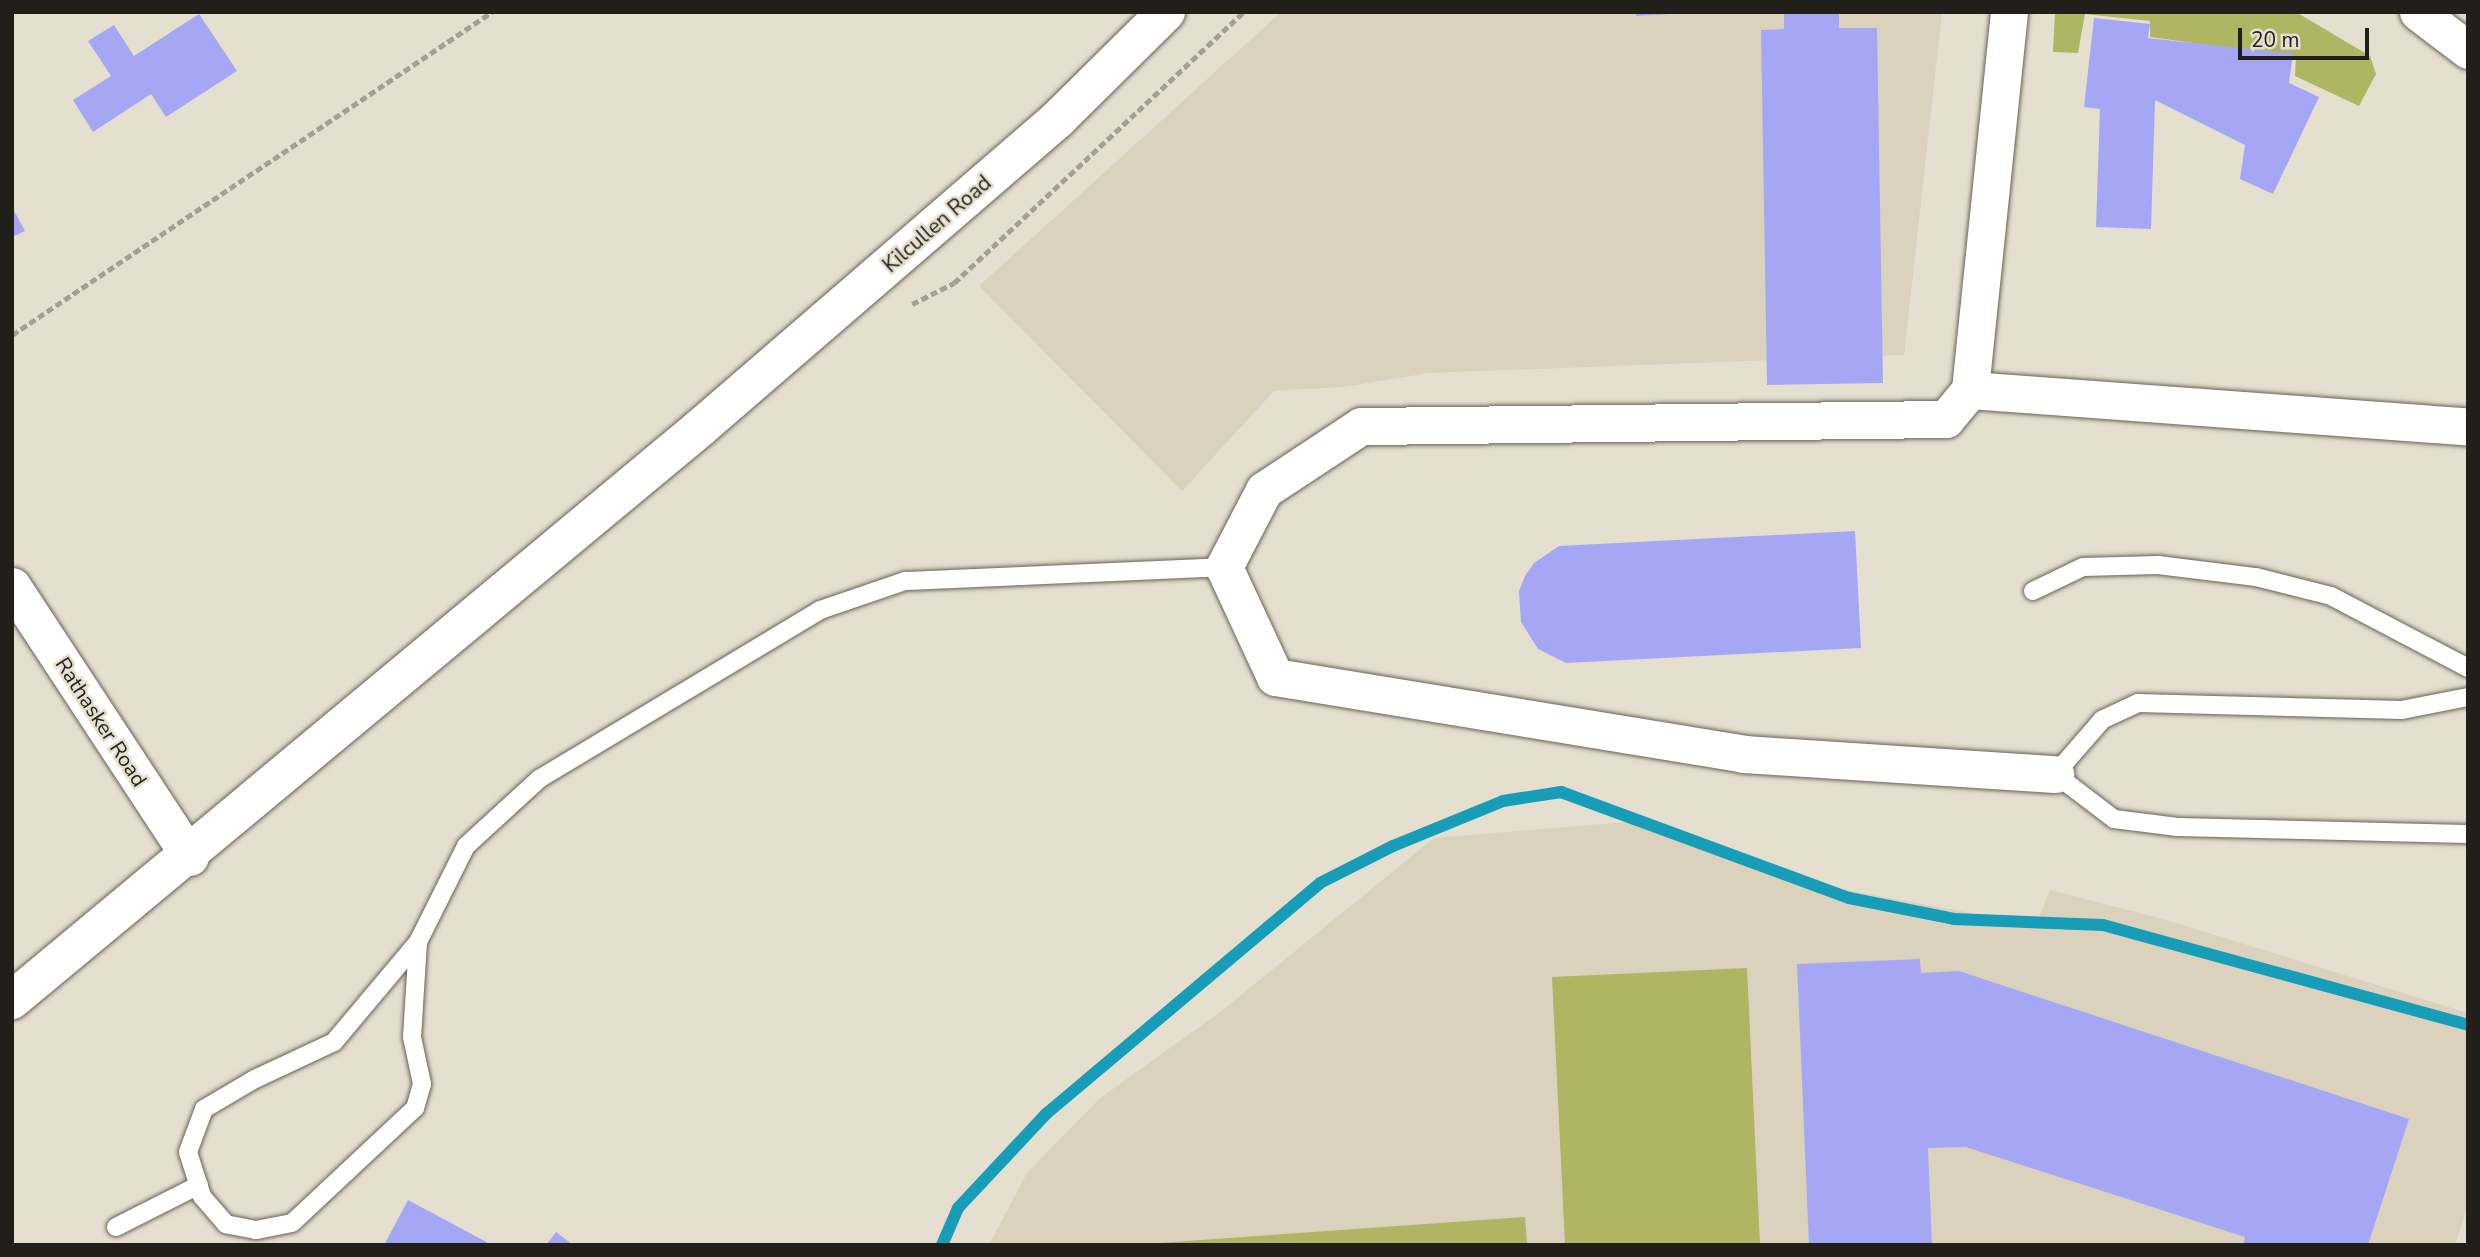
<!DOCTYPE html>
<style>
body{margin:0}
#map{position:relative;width:2480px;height:1257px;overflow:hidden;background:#e5dfd0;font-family:"Nunito Sans",sans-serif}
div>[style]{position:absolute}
.built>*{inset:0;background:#dbd2bd}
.green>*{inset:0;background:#afb562}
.stream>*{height:12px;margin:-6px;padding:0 6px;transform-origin:6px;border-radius:6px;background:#179db8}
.building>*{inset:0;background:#a5a7f4}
.path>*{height:4.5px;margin-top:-2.25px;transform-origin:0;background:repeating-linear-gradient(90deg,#a39f93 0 7px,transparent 0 10.5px)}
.roads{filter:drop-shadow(0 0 2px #686355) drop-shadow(0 0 2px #686355)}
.lane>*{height:18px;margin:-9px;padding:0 9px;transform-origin:9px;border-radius:9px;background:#fff}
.street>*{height:37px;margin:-18.5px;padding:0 18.5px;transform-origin:18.5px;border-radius:18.5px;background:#fff}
.secondary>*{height:38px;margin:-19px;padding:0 19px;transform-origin:19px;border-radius:19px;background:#fff}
span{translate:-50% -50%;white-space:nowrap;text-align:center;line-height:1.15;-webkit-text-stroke:5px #e5dfd0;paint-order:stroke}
.street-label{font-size:21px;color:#211f19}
.frame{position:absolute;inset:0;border:14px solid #211f19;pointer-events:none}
.scale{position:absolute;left:2238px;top:28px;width:131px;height:32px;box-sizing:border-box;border:4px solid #211f19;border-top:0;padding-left:9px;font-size:21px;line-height:24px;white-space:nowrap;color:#211f19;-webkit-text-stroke:5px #e5dfd0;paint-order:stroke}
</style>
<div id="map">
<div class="built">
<div style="clip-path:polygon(1281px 12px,1942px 12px,1904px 355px,1429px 373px,1343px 387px,1274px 391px,1182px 491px,979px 286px)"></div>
<div style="clip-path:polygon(1637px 821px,1819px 885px,2036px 925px,2050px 890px,2163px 919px,2468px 1013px,2468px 1206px,2455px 1245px,989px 1245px,1027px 1173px,1099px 1099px,1219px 1013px,1434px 838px)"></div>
</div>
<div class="green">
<div style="clip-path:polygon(2055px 12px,2296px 12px,2370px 56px,2376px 74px,2359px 106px,2295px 76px,2296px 57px,2150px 37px,2150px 21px,2085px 14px,2078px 53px,2053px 52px)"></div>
<div style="clip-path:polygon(1747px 968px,1760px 1245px,1565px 1245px,1552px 977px)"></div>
<div style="clip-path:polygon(1525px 1217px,1527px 1245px,1131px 1245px)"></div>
</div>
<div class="stream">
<div style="left:942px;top:1245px;width:40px;rotate:-66.6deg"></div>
<div style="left:958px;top:1208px;width:129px;rotate:-46.9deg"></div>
<div style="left:1046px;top:1114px;width:358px;rotate:-40.1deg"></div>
<div style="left:1320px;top:883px;width:82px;rotate:-26.9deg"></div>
<div style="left:1393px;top:846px;width:119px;rotate:-22.2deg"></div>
<div style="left:1503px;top:801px;width:59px;rotate:-8.8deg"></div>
<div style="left:1561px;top:792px;width:307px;rotate:20.2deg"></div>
<div style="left:1849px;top:898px;width:107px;rotate:11.3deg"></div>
<div style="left:1954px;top:919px;width:149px;rotate:2.3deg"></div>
<div style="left:2103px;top:925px;width:378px;rotate:15.3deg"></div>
</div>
<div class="building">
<div style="clip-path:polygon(1636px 12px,1670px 12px,1670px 14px,1636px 16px)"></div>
<div style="clip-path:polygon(1784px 12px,1839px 12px,1839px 28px,1877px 28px,1883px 383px,1767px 385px,1761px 30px,1784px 29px)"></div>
<div style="clip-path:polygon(199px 14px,237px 71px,166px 117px,151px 94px,93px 132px,73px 100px,111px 76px,88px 41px,114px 25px,134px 56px)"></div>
<div style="clip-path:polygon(2094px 18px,2150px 24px,2148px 38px,2293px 54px,2289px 83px,2319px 97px,2273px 194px,2240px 179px,2245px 145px,2155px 100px,2151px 229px,2096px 227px,2100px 109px,2084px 107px)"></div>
<div style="clip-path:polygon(12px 207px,25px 231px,12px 237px)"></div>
<div style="clip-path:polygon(1855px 531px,1861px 648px,1566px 663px,1538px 649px,1521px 622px,1519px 591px,1525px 576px,1534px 563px,1559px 546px)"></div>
<div style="clip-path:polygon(1920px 959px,1921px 973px,1959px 971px,2409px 1119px,2368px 1245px,2243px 1245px,2245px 1237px,1966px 1147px,1928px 1148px,1932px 1245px,1809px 1245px,1797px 964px)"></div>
<div style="clip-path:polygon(408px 1200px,492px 1245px,384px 1245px)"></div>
<div style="clip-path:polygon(556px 1232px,573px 1245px,546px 1245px)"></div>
</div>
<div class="path">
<div style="left:912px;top:304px;width:47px;rotate:-26.6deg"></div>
<div style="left:954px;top:283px;width:397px;rotate:-43.1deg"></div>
<div style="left:12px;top:335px;width:579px;rotate:-33.94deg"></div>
</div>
<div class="roads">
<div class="lane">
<div style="left:2033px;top:591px;width:55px;rotate:-25.6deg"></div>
<div style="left:2083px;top:567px;width:75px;rotate:-1.5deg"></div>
<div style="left:2158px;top:565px;width:99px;rotate:7deg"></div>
<div style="left:2256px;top:577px;width:77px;rotate:14.2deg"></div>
<div style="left:2331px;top:596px;width:155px;rotate:27.7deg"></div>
<div style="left:2468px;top:697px;width:67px;rotate:168.9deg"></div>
<div style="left:2402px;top:710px;width:264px;rotate:-178.5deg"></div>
<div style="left:2138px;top:703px;width:40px;rotate:155deg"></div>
<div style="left:2102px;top:720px;width:72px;rotate:131deg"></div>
<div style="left:2055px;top:774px;width:74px;rotate:37.3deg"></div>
<div style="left:2114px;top:819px;width:64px;rotate:7.2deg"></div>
<div style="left:2177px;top:827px;width:291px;rotate:1.4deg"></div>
<div style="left:418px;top:942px;width:95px;rotate:93.6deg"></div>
<div style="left:412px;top:1037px;width:48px;rotate:78deg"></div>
<div style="left:422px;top:1084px;width:25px;rotate:106deg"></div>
<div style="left:415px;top:1108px;width:168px;rotate:136.9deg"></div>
<div style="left:292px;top:1223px;width:37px;rotate:169deg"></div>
<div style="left:256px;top:1230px;width:31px;rotate:-169deg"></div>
<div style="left:226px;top:1224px;width:37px;rotate:-131deg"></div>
<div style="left:202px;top:1196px;width:46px;rotate:-107.7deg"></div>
<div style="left:188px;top:1152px;width:46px;rotate:-69.6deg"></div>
<div style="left:204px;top:1109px;width:59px;rotate:-30.5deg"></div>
<div style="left:255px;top:1079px;width:87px;rotate:-25.1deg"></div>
<div style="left:334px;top:1042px;width:131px;rotate:-50deg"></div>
<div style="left:418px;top:942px;width:107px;rotate:-63.4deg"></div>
<div style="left:466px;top:846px;width:99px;rotate:-42.5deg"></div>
<div style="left:539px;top:779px;width:328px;rotate:-31deg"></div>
<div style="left:820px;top:610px;width:90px;rotate:-18.8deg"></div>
<div style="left:905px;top:581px;width:319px;rotate:-2.5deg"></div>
<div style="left:116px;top:1227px;width:93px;rotate:-26.8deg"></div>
</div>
<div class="street">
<div style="left:2009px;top:12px;width:380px;rotate:95.9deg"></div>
<div style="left:1970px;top:390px;width:499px;rotate:4.2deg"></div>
<div style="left:2418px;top:12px;width:63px;rotate:37.2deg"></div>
<div style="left:1970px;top:390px;width:38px;rotate:130deg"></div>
<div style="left:1946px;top:419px;width:585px;rotate:179.31deg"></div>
<div style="left:1361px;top:426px;width:116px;rotate:146.6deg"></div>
<div style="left:1264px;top:490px;width:87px;rotate:117.5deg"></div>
<div style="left:1224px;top:567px;width:121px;rotate:65.1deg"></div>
<div style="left:1275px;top:677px;width:474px;rotate:9.3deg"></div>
<div style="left:1743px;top:754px;width:313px;rotate:3.7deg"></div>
<div style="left:12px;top:586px;width:324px;rotate:56.7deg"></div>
</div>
<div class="secondary">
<div style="left:12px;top:1000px;width:895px;rotate:-39.74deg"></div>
<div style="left:700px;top:428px;width:473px;rotate:-40.8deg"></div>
<div style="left:1058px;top:119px;width:152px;rotate:-44.7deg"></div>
</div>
</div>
<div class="street-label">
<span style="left:937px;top:224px;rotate:-41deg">Kilcullen Road</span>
<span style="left:101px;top:722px;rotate:57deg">Rathasker Road</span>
</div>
<div class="frame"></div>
<div class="scale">20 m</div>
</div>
